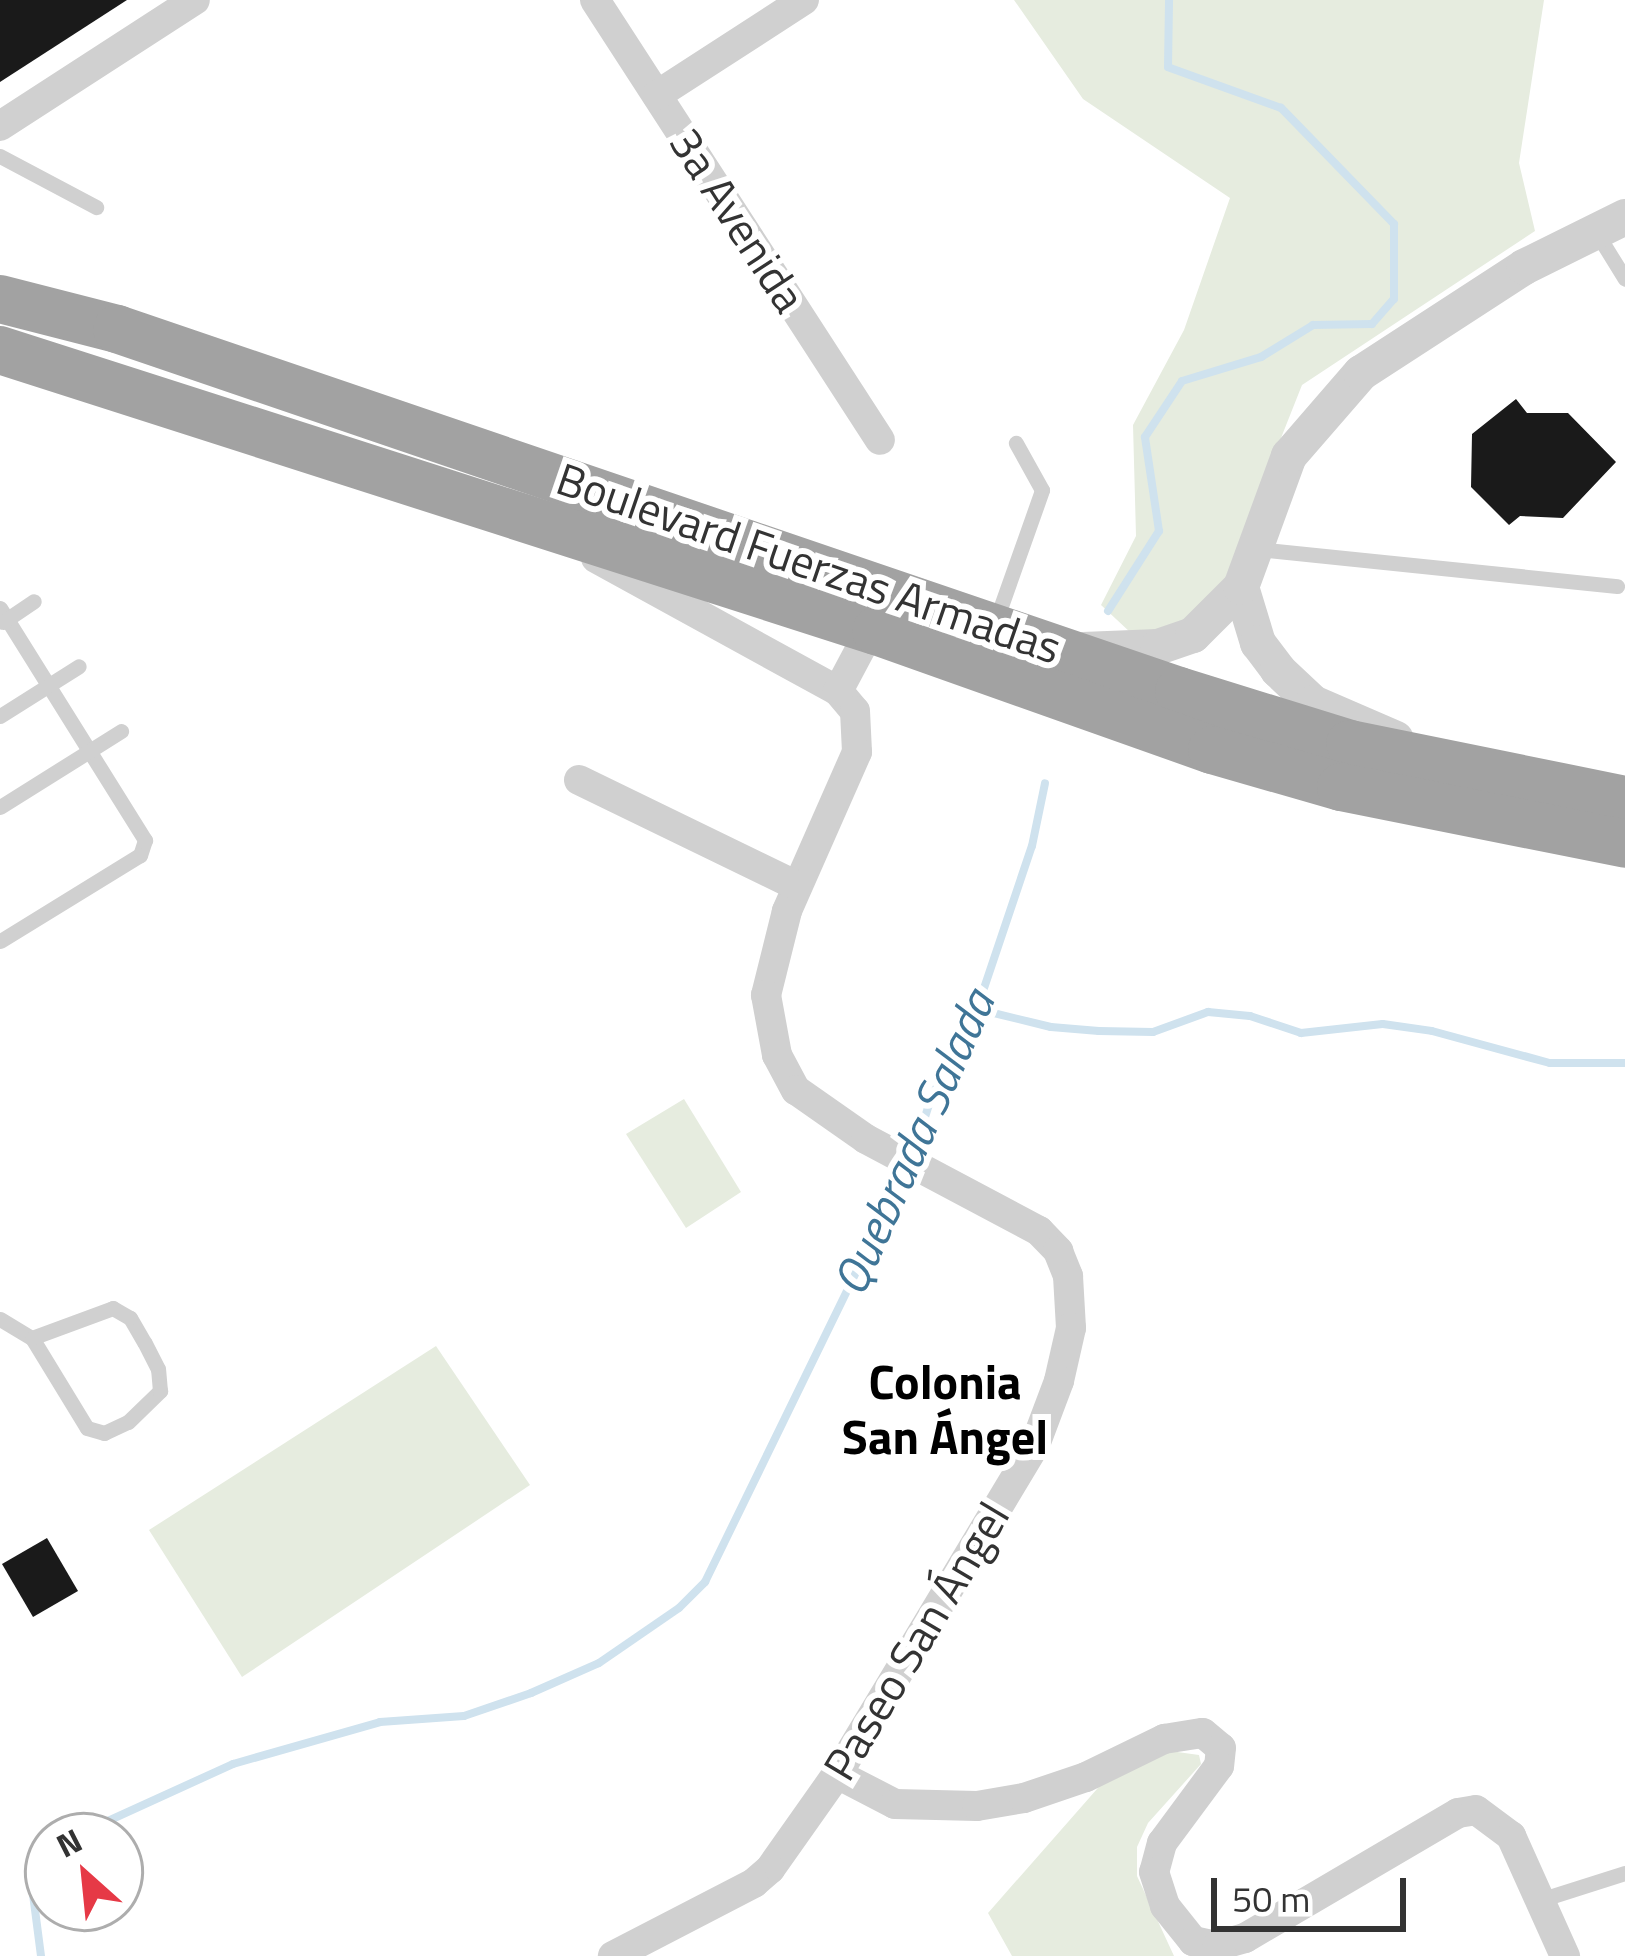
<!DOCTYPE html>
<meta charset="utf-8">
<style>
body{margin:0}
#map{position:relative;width:1625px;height:1956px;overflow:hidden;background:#fff;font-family:"Titillium Web",sans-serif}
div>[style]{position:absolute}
.green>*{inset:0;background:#e6ecdf}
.stream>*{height:8px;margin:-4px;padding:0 4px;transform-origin:4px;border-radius:4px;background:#cfe2ee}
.building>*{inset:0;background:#1a1a1a}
.service>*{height:15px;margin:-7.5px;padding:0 7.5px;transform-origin:7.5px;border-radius:7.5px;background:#d0d0d0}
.minor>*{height:30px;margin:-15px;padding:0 15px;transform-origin:15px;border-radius:15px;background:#d0d0d0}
.tertiary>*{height:36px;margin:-18px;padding:0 18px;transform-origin:18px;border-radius:18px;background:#d0d0d0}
.trunk>*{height:48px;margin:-24px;padding:0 24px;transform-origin:24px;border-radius:24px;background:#a2a2a2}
span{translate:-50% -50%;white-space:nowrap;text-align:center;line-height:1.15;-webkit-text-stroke:12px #fff;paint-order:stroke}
.street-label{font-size:45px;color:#333}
.water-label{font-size:48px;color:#3f7597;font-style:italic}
.neighbourhood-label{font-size:48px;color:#000;font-weight:700}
.north{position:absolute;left:24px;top:1812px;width:120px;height:120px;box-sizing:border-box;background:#fff;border:3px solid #adadad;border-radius:50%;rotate:333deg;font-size:33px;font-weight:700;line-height:48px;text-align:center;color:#333}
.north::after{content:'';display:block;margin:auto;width:42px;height:54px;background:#e63946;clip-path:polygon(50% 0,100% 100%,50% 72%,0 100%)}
.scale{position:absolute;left:1211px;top:1878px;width:195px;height:54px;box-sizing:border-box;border:6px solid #333;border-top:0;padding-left:15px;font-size:36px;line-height:42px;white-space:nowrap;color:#333;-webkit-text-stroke:9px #fff;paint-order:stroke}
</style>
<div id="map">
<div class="green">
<div style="clip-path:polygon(1014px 0,1544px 0,1519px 163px,1535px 231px,1302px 385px,1224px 582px,1180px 629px,1131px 633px,1101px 605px,1136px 536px,1133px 425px,1184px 330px,1230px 198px,1083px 99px)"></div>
<div style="clip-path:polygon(684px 1099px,741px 1192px,686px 1228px,626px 1134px)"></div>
<div style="clip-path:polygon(436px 1346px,530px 1485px,242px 1677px,149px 1530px)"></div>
<div style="clip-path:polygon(1163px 1750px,1199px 1755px,1201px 1764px,1148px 1823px,1137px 1847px,1137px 1876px,1174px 1956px,1012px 1956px,988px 1913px,1104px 1781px)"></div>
</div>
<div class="stream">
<div style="left:1108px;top:611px;width:95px;rotate:-57.5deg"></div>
<div style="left:1159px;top:531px;width:95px;rotate:-98.5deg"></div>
<div style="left:1145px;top:437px;width:67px;rotate:-56.5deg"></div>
<div style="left:1182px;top:381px;width:83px;rotate:-16.9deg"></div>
<div style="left:1261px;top:357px;width:61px;rotate:-31.6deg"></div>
<div style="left:1313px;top:325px;width:59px;rotate:-1deg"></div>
<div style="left:1372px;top:324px;width:33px;rotate:-49deg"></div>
<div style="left:1394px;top:299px;width:75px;rotate:-90deg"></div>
<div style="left:1394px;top:224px;width:162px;rotate:-134.2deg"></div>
<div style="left:1281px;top:108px;width:120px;rotate:-160.1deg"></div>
<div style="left:1168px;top:67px;width:67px;rotate:-89.1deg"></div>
<div style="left:977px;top:1009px;width:76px;rotate:13.7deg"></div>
<div style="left:1051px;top:1027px;width:48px;rotate:4.8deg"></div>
<div style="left:1099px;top:1031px;width:54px;rotate:1.1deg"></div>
<div style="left:1153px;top:1032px;width:59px;rotate:-20deg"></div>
<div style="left:1208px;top:1012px;width:42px;rotate:5.4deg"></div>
<div style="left:1250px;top:1016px;width:54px;rotate:18.4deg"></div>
<div style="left:1301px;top:1033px;width:82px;rotate:-6.3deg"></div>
<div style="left:1383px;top:1024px;width:49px;rotate:8.1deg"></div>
<div style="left:1432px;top:1031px;width:122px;rotate:15.2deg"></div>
<div style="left:1550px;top:1063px;width:75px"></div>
<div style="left:912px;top:1158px;width:63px;rotate:-72.4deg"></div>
<div style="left:931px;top:1098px;width:100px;rotate:-62.7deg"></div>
<div style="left:977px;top:1009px;width:172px;rotate:-71.4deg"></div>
<div style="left:1032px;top:846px;width:64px;rotate:-78.3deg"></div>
<div style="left:75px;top:1836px;width:174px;rotate:-24.5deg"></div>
<div style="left:233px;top:1764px;width:153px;rotate:-15.9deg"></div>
<div style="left:380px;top:1722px;width:84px;rotate:-4.1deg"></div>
<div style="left:464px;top:1716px;width:71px;rotate:-18.9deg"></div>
<div style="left:531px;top:1693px;width:74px;rotate:-23.8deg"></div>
<div style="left:599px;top:1663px;width:97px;rotate:-34.5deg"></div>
<div style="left:679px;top:1608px;width:37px;rotate:-45deg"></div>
<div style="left:705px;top:1582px;width:456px;rotate:-64deg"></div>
<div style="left:41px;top:1956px;width:63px;rotate:-97.4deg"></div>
<div style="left:33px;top:1894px;width:35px;rotate:-80deg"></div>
<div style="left:39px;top:1860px;width:11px;rotate:-38deg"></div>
</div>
<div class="building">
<div style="clip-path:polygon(0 0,127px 0,0 82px)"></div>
<div style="clip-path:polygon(1516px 399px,1527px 413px,1568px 413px,1616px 462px,1563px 518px,1520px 516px,1509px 525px,1471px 487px,1472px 434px)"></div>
<div style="clip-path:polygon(47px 1538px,78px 1591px,33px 1617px,2px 1564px)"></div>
</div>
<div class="service">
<div style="left:0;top:156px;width:109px;rotate:28deg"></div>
<div style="left:1596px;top:232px;width:55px;rotate:58.3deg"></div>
<div style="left:1258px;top:549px;width:361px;rotate:5.9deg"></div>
<div style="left:0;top:608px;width:274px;rotate:58deg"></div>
<div style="left:145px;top:840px;width:16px;rotate:108deg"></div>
<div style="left:140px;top:855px;width:164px;rotate:148.4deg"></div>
<div style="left:3px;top:622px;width:37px;rotate:-34deg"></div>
<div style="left:995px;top:623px;width:141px;rotate:-70.5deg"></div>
<div style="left:1042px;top:490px;width:54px;rotate:-119deg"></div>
<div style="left:0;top:716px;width:93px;rotate:-32.3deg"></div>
<div style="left:0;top:807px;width:143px;rotate:-32.1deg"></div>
<div style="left:0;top:1319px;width:37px;rotate:31deg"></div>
<div style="left:32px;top:1338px;width:105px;rotate:58.6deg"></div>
<div style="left:87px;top:1428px;width:18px;rotate:16deg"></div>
<div style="left:104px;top:1433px;width:26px;rotate:-25deg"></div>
<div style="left:128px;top:1422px;width:45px;rotate:-44.1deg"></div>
<div style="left:160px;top:1391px;width:22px;rotate:-95deg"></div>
<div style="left:158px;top:1369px;width:30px;rotate:-117deg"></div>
<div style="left:144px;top:1342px;width:28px;rotate:-120deg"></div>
<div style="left:130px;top:1318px;width:20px;rotate:-150deg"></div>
<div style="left:113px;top:1308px;width:86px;rotate:159.7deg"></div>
<div style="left:1543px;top:1899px;width:86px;rotate:-17.6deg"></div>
</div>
<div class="minor">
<div style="left:595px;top:0;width:524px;rotate:57.07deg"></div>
<div style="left:657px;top:95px;width:175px;rotate:-32.9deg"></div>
<div style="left:0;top:126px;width:232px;rotate:-32.9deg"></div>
<div style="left:596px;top:558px;width:276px;rotate:28.8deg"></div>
<div style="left:838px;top:691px;width:26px;rotate:50deg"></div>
<div style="left:855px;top:711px;width:41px;rotate:87.2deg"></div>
<div style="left:857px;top:752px;width:174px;rotate:113.8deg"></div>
<div style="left:787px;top:911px;width:87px;rotate:104deg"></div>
<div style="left:766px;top:995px;width:61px;rotate:79.6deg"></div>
<div style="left:777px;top:1055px;width:40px;rotate:62deg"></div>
<div style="left:796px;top:1090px;width:85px;rotate:35deg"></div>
<div style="left:866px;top:1139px;width:196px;rotate:28deg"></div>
<div style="left:1039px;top:1231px;width:28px;rotate:46deg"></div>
<div style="left:1058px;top:1251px;width:27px;rotate:68deg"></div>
<div style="left:1068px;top:1276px;width:52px;rotate:86.7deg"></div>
<div style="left:1071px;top:1328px;width:54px;rotate:102.8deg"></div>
<div style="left:1059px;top:1381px;width:68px;rotate:110.6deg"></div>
<div style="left:1035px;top:1445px;width:384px;rotate:121deg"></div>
<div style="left:837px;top:1774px;width:116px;rotate:125.2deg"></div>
<div style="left:770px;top:1869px;width:21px;rotate:139deg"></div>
<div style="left:754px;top:1883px;width:159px;rotate:152.6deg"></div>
<div style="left:838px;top:691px;width:70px;rotate:-62deg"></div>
<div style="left:579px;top:780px;width:242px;rotate:25.9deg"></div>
<div style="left:837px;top:1774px;width:65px;rotate:27.3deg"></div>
<div style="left:895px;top:1804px;width:82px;rotate:1.4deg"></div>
<div style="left:977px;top:1806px;width:48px;rotate:-9.7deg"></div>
<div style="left:1024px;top:1798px;width:65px;rotate:-18.7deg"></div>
<div style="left:1086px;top:1777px;width:87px;rotate:-26deg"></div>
<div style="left:1164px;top:1739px;width:39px;rotate:-9deg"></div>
<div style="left:1203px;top:1733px;width:23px;rotate:40deg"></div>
<div style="left:1221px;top:1748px;width:18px;rotate:96deg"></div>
<div style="left:1219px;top:1766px;width:96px;rotate:126.5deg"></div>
<div style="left:1162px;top:1843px;width:30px;rotate:105deg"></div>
<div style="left:1154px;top:1872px;width:36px;rotate:72deg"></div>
<div style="left:1165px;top:1906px;width:45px;rotate:51.3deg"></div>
<div style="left:1193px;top:1941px;width:25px;rotate:12deg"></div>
<div style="left:1217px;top:1946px;width:29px;rotate:-16deg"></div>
<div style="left:1245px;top:1938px;width:247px;rotate:-30.4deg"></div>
<div style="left:1458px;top:1813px;width:18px;rotate:-9deg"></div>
<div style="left:1476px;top:1810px;width:44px;rotate:36.6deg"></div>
<div style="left:1511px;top:1836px;width:132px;rotate:65.8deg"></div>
</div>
<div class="tertiary">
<div style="left:1241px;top:587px;width:59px;rotate:73.1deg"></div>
<div style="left:1258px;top:643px;width:34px;rotate:53deg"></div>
<div style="left:1278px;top:670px;width:48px;rotate:43.3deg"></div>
<div style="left:1313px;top:703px;width:90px;rotate:23.4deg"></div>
<div style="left:1083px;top:650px;width:75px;rotate:-2.3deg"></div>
<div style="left:1158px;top:647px;width:37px;rotate:-19deg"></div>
<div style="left:1193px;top:635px;width:68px;rotate:-45deg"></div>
<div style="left:1241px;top:587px;width:140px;rotate:-69.9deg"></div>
<div style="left:1289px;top:456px;width:110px;rotate:-49.1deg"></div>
<div style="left:1361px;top:373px;width:194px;rotate:-33deg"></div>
<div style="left:1524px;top:267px;width:113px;rotate:-26.3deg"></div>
</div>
<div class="trunk">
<div style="left:0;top:299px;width:121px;rotate:14.4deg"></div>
<div style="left:117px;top:329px;width:1122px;rotate:18.82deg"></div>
<div style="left:1179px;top:691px;width:179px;rotate:17.2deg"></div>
<div style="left:1350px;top:744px;width:281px;rotate:11.5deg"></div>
<div style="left:0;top:350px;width:920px;rotate:17.79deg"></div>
<div style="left:876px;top:631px;width:356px;rotate:19.5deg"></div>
<div style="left:1212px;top:750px;width:134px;rotate:16deg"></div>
<div style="left:1341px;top:787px;width:290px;rotate:11.3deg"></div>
</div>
<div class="street-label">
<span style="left:738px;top:220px;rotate:57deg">3a Avenida</span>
<span style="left:809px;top:563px;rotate:19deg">Boulevard Fuerzas Armadas</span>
<span style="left:916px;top:1641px;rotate:-59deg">Paseo San Ángel</span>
</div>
<div class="water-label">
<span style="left:913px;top:1142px;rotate:-66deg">Quebrada Salada</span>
</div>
<div class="neighbourhood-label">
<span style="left:945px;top:1409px">Colonia<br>San Ángel</span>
</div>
<div class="north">N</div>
<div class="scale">50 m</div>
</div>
